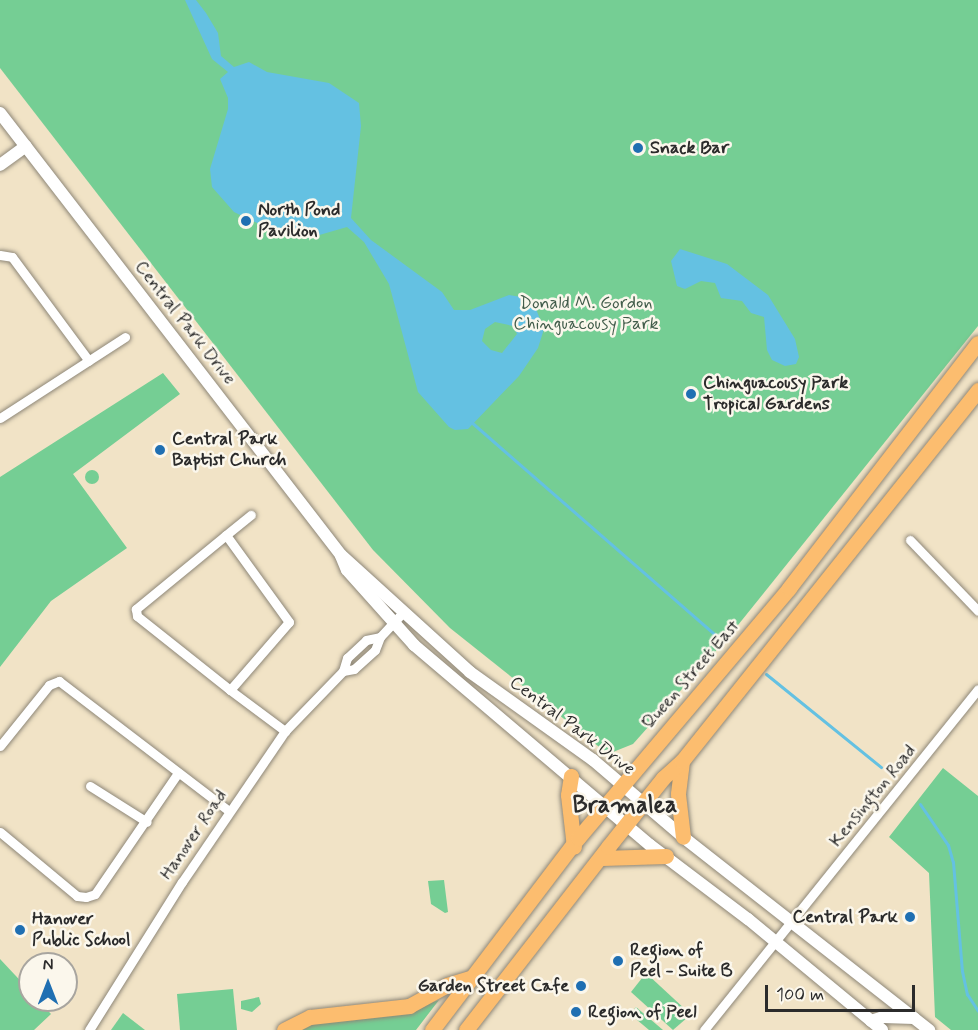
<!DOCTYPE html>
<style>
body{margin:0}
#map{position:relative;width:978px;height:1030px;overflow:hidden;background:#f1e3c6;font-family:Mynerve,sans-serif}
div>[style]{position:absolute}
.green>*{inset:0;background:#75ce94}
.round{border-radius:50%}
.water>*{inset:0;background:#64c1e2}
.stream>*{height:3px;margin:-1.5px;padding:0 1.5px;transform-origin:1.5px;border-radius:1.5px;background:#64c1e2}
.roads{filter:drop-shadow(0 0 2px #8e8778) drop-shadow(0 0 2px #8e8778)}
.minor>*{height:9px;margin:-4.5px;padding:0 4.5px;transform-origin:4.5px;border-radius:4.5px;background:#fff}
.tertiary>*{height:12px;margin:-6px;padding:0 6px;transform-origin:6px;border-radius:6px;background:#fff}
.primary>*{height:15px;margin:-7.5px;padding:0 7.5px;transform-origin:7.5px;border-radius:7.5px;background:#fcbd6f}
.dots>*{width:16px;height:16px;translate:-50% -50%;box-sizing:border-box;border:3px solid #fbf7ec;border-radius:50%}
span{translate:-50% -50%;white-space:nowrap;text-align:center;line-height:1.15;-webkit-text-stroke:5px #fbf7ec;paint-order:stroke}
.poi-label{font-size:18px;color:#2b2b2b;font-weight:700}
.left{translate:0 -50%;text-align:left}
.right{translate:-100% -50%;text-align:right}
.park-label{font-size:18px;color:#415c4a}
.street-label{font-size:18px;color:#2b2b2b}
.district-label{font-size:24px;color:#2b2b2b;font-weight:700}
.north{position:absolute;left:18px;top:952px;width:60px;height:60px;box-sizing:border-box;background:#fbf7ec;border:2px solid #a8a59f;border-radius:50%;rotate:0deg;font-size:16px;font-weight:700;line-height:24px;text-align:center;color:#2b2b2b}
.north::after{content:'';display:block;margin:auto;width:21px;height:27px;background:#1f6fb2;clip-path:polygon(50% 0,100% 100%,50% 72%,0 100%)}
.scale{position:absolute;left:765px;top:985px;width:150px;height:27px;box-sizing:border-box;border:3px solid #2b2b2b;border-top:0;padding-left:8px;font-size:18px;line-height:21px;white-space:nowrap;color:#2b2b2b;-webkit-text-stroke:4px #fbf7ec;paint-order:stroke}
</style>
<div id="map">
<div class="green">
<div style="clip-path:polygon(0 0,978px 0,978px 326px,730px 635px,633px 744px,608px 754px,450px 628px,373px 550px,0 68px)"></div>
<div style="clip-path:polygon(163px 373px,180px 394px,73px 474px,127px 548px,51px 601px,0 667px,0 477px)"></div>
<div class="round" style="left:85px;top:470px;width:14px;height:14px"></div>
<div style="clip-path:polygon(943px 768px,978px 796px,978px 1030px,951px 1030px,935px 1017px,929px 873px,889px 837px)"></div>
<div style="clip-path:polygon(444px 880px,448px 912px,445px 913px,431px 904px,428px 881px)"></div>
<div style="clip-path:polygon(0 959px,30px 991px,30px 1000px,38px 1000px,51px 1014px,34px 1030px,0 1030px)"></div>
<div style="clip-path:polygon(646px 973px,687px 1011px,688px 1017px,673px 1030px,631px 992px)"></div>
<div style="clip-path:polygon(233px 989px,237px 1030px,180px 1030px,177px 994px)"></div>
<div style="clip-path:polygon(259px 997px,261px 1004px,252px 1012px,241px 1009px,241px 1001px)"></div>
<div style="clip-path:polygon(439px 1000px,416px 1030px,296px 1030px,305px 1024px,410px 1010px)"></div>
<div style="clip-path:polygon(636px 1007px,663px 1030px,649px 1030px,630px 1014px)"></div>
<div style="clip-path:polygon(123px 1013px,145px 1030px,111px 1030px)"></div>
</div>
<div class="water">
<div style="clip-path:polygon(evenodd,185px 0,196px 0,206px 13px,218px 33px,221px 56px,234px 67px,249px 62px,267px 72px,329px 83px,359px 103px,361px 126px,351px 218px,371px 240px,442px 292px,454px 310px,470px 310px,509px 295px,527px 298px,534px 304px,544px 329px,538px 348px,519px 376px,468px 429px,455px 430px,449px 427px,418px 392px,389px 284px,364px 242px,347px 227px,309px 238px,287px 237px,234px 212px,212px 187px,210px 169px,228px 109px,228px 98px,220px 79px,228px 72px,212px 59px,185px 0,495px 322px,513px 326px,517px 334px,502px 353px,491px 350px,482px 341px,485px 329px,495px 322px)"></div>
<div style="clip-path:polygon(680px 249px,727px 264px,768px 295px,795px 339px,799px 357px,796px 364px,785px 366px,772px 360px,767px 350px,764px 317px,751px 313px,742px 301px,721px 298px,715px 283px,701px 281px,685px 289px,677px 286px,671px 261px)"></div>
</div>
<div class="stream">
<div style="left:470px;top:421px;width:333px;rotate:41.1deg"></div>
<div style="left:766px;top:674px;width:148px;rotate:39deg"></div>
<div style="left:920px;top:804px;width:50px;rotate:55.7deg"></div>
<div style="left:948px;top:845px;width:18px;rotate:74deg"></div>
<div style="left:953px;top:862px;width:109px;rotate:85.3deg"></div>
<div style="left:962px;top:971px;width:24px;rotate:78deg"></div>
<div style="left:967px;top:994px;width:20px;rotate:57deg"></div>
</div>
<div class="roads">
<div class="minor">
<div style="left:0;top:255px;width:12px;rotate:9deg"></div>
<div style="left:12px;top:257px;width:129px;rotate:53.5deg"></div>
<div style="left:0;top:418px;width:149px;rotate:-32.9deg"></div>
<div style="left:226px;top:535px;width:32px;rotate:-39deg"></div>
<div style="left:910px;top:540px;width:98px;rotate:46.2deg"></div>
<div style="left:343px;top:671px;width:11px;rotate:-10deg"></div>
<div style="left:354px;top:669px;width:28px;rotate:-42deg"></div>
<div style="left:375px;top:650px;width:14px;rotate:-69deg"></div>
<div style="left:380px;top:637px;width:34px;rotate:-47deg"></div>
<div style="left:230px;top:690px;width:90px;rotate:-49.1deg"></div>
<div style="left:289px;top:622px;width:107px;rotate:-125.9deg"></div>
<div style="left:226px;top:535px;width:117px;rotate:140.6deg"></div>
<div style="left:136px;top:609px;width:7px;rotate:82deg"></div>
<div style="left:137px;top:616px;width:119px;rotate:38.5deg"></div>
<div style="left:230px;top:690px;width:69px;rotate:36.7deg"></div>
<div style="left:0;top:746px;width:78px;rotate:-51.2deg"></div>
<div style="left:49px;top:685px;width:11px;rotate:-22deg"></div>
<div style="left:59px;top:681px;width:214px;rotate:37.4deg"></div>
<div style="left:90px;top:786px;width:67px;rotate:32.3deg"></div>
<div style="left:0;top:832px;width:100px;rotate:39.7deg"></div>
<div style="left:77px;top:896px;width:9px;rotate:6deg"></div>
<div style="left:86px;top:897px;width:9px;rotate:-18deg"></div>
<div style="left:95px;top:894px;width:147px;rotate:-55.6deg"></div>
<div style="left:89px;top:1030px;width:175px;rotate:-57.9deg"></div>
<div style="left:182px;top:882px;width:183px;rotate:-55.7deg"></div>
<div style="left:285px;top:731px;width:83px;rotate:-46deg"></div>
<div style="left:343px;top:671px;width:14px;rotate:-73deg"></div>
<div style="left:347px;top:658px;width:26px;rotate:-43deg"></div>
<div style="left:366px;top:640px;width:14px;rotate:-12deg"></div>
<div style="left:704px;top:1030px;width:437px;rotate:-51.2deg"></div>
</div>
<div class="tertiary">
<div style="left:0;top:113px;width:558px;rotate:52.35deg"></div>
<div style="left:341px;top:555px;width:174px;rotate:42.2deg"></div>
<div style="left:470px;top:672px;width:151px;rotate:35.6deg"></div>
<div style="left:593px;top:760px;width:118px;rotate:40.5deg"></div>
<div style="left:683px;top:837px;width:313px;rotate:38.1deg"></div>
<div style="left:0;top:165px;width:32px;rotate:-36deg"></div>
<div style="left:341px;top:556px;width:15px;rotate:67deg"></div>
<div style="left:347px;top:570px;width:101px;rotate:48.2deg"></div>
<div style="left:414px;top:645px;width:309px;rotate:40.3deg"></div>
<div style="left:650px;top:845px;width:123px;rotate:37.1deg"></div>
<div style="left:748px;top:919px;width:174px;rotate:39.6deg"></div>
<div style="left:871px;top:1021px;width:13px;rotate:-18deg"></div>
<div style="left:883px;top:1017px;width:31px;rotate:2deg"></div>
</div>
<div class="primary">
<div style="left:682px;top:761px;width:33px;rotate:97deg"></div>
<div style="left:678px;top:794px;width:43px;rotate:83.4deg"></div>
<div style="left:571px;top:776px;width:19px;rotate:99deg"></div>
<div style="left:568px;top:795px;width:52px;rotate:83.4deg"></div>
<div style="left:602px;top:858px;width:64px;rotate:-1.8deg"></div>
<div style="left:284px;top:1030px;width:29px;rotate:-27deg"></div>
<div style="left:310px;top:1017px;width:100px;rotate:-6.3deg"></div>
<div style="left:409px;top:1006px;width:43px;rotate:-28.9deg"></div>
<div style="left:447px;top:985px;width:30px;rotate:-17deg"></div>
<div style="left:432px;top:1030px;width:241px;rotate:-52.8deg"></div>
<div style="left:578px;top:838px;width:327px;rotate:-49.8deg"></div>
<div style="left:789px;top:588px;width:309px;rotate:-52.4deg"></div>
<div style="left:466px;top:1030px;width:232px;rotate:-52.2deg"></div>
<div style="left:608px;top:847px;width:88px;rotate:-51.4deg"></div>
<div style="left:663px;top:778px;width:25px;rotate:-42deg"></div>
<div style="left:682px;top:761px;width:475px;rotate:-51.4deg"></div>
</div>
</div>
<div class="dots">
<div style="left:638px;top:148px;background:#1f6fb2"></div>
<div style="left:246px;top:221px;background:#1f6fb2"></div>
<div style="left:691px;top:394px;background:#1f6fb2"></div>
<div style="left:160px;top:450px;background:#1f6fb2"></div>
<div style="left:910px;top:917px;background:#1f6fb2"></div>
<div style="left:20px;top:930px;background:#1f6fb2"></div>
<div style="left:618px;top:961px;background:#1f6fb2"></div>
<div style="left:581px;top:986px;background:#1f6fb2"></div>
<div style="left:576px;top:1012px;background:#1f6fb2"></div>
</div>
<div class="poi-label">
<span class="left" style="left:650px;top:148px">Snack Bar</span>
<span class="left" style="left:258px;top:221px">North Pond<br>Pavilion</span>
<span class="left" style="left:703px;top:394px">Chinguacousy Park<br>Tropical Gardens</span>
<span class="left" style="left:172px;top:450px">Central Park<br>Baptist Church</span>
<span class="right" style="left:898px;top:917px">Central Park</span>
<span class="left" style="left:32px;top:930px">Hanover<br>Public School</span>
<span class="left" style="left:630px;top:961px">Region of<br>Peel - Suite B</span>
<span class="right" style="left:569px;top:986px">Garden Street Cafe</span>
<span class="left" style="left:588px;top:1012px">Region of Peel</span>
</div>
<div class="park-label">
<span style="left:586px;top:314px">Donald M. Gordon<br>Chinguacousy Park</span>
</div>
<div class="street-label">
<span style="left:185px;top:323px;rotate:52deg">Central Park Drive</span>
<span style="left:691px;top:675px;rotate:-49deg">Queen Street East</span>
<span style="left:572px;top:726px;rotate:37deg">Central Park Drive</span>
<span style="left:873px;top:796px;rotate:-51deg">Kensington Road</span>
<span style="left:194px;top:835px;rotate:-56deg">Hanover Road</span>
</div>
<div class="district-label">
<span style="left:625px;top:806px">Bramalea</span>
</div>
<div class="north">N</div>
<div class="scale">100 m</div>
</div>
